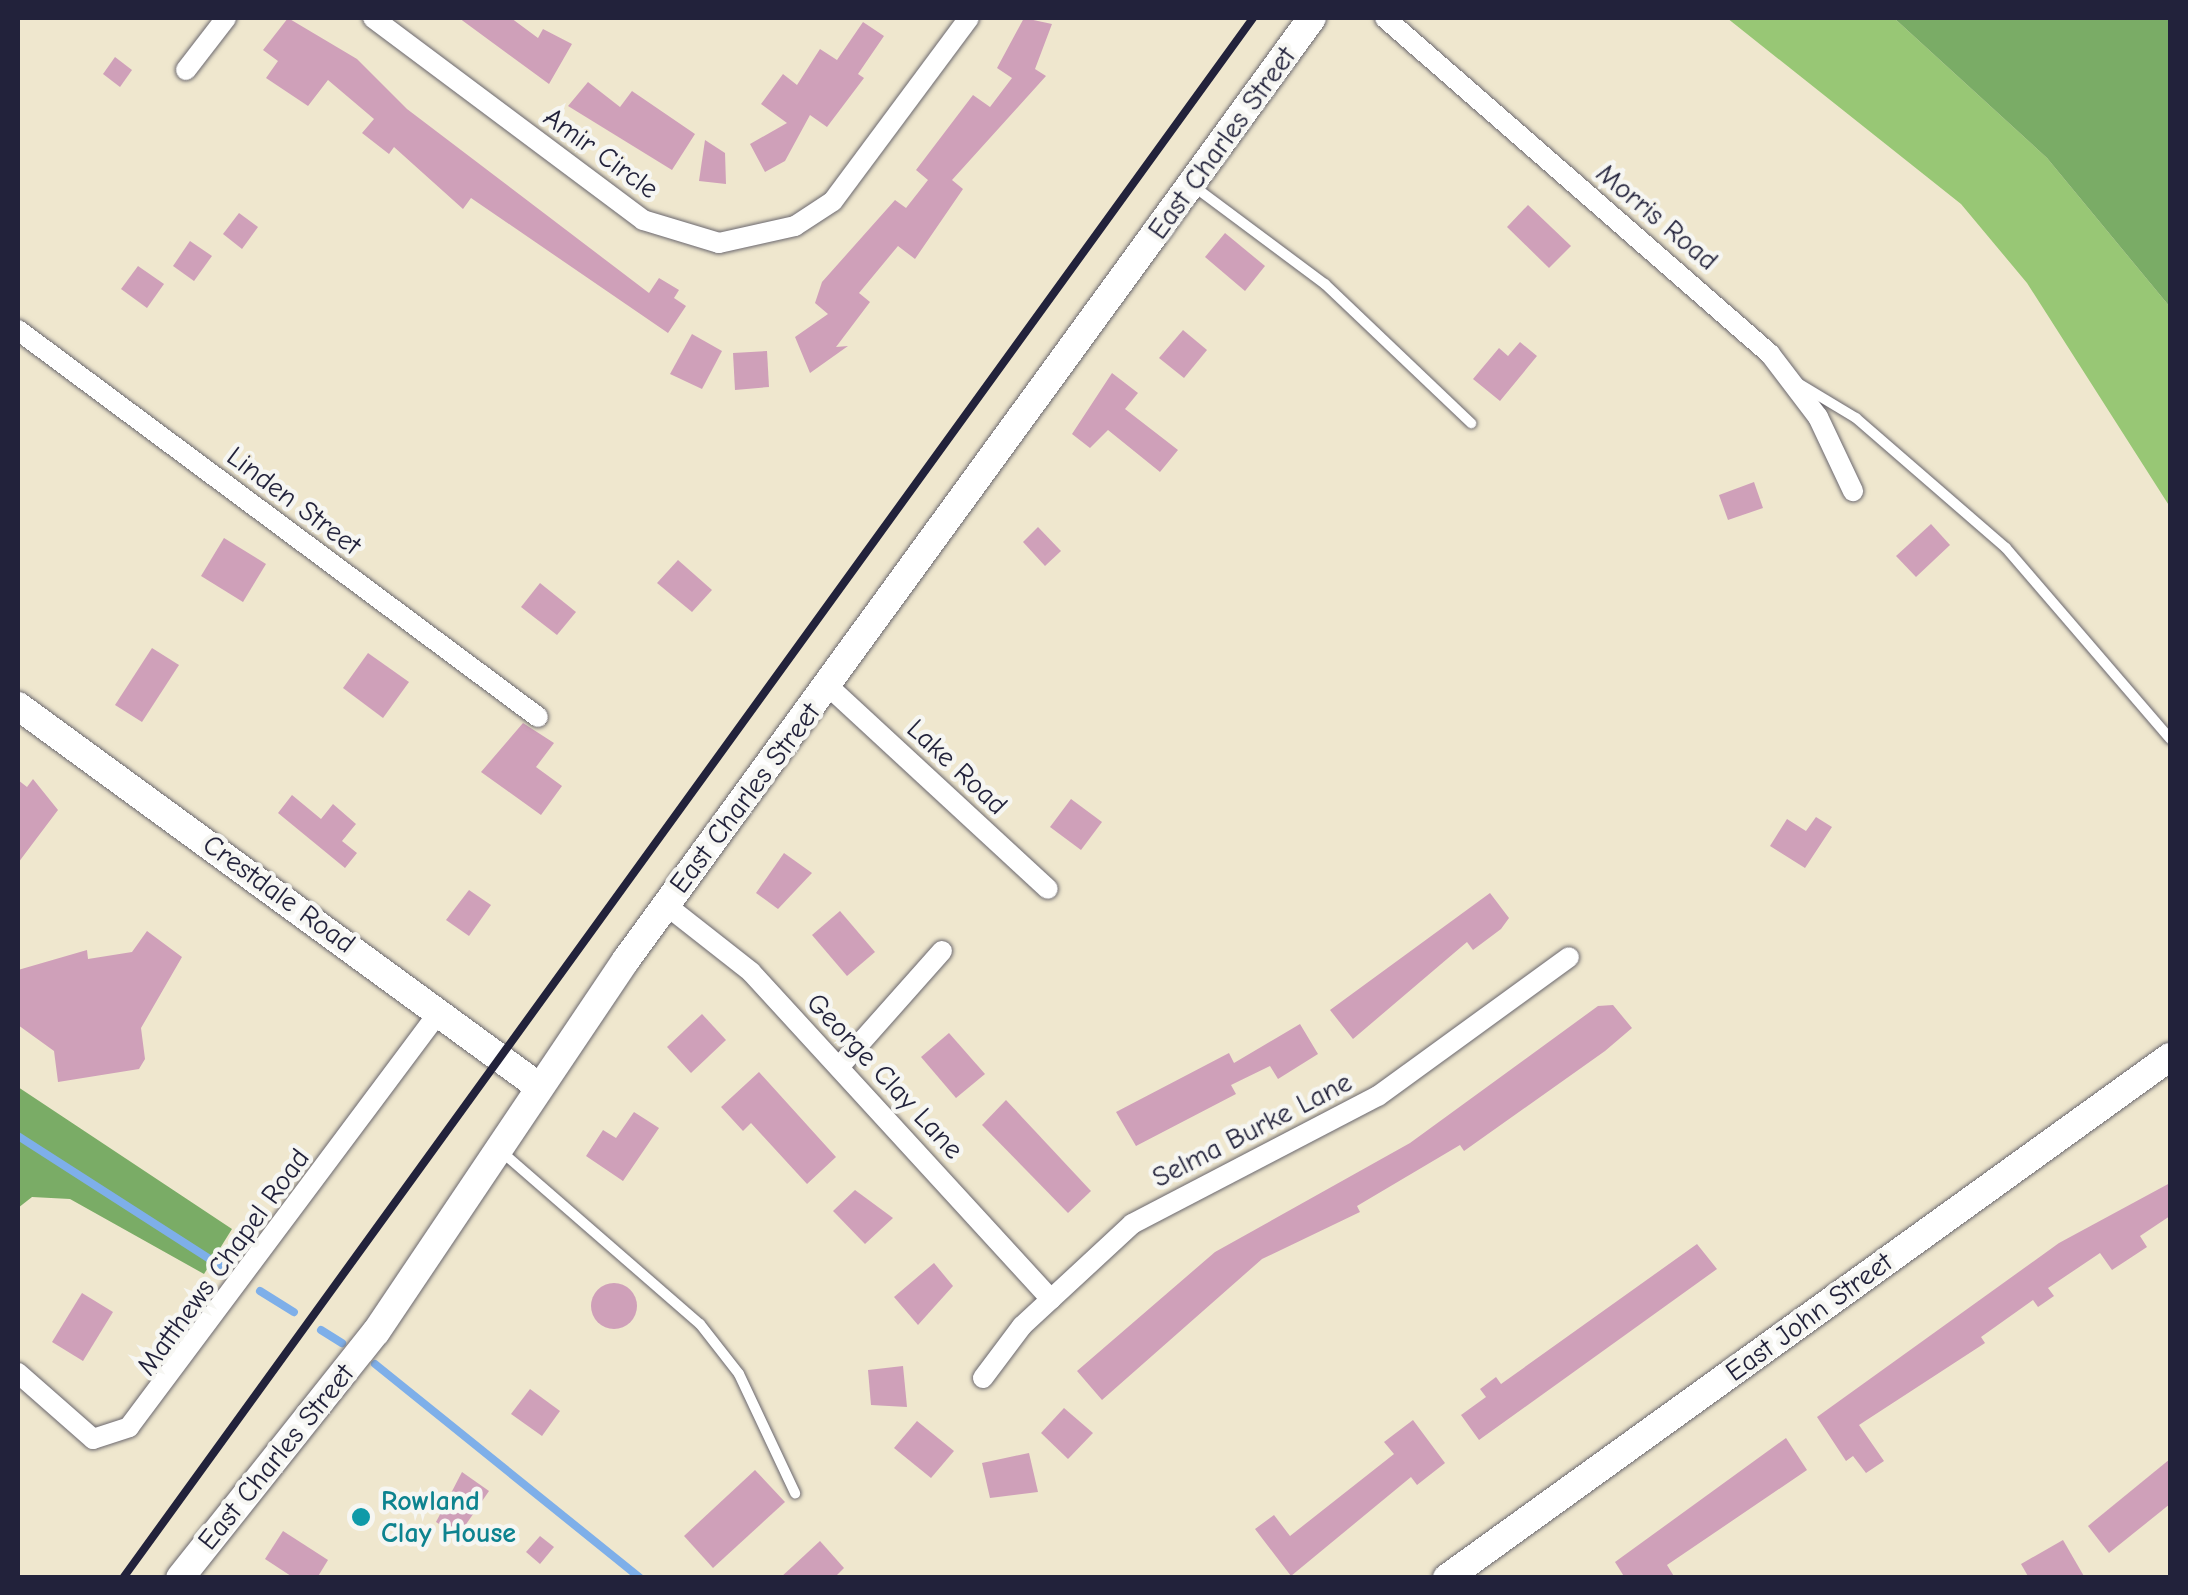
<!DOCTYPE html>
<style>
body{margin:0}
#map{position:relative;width:2188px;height:1595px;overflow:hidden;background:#efe7ce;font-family:"Comic Neue",sans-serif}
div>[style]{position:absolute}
.green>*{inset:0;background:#98c775}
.forest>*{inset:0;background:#7aac66}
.stream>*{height:8px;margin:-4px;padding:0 4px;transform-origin:4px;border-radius:4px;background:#7eafe9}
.building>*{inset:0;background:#cfa0b9}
.round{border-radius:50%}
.roads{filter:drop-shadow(0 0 2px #6a676e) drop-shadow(0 0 2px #6a676e)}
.lane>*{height:10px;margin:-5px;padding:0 5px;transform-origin:5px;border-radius:5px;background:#fff}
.street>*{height:20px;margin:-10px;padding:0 10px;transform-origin:10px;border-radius:10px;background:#fff}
.secondary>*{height:28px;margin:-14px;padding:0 14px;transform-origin:14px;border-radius:14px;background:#fff}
.rail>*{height:8px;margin:-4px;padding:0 4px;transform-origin:4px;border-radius:4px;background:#22223b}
.dots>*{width:28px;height:28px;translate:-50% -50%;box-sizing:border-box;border:5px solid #f6f6f2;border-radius:50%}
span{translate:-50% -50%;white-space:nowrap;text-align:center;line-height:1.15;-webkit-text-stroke:9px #f6f6f2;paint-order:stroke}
.street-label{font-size:28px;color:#22223b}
.culture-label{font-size:28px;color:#0d838f;font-weight:700}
.left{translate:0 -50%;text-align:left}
.frame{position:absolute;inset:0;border:20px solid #22223b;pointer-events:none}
</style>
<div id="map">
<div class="green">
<div style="clip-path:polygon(1727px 18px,1894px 18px,2047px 158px,2170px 307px,2170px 507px,2027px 283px,1961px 204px)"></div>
</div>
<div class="forest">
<div style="clip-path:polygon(1894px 18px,2170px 18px,2170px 307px,2047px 158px)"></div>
<div style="clip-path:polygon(18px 1087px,232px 1229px,204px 1274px,70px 1199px,32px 1197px,18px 1208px)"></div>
</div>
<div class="stream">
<div style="left:18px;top:1136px;width:248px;rotate:32.7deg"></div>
<div style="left:260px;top:1291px;width:40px;rotate:32deg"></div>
<div style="left:321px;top:1330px;width:25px;rotate:32deg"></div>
<div style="left:375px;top:1364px;width:341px;rotate:38.9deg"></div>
</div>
<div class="building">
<div style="clip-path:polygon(288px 18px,357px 59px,407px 109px,649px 293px,659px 278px,679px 290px,674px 298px,686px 306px,668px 333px,471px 198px,463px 209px,394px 147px,389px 154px,362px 133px,374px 119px,328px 80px,308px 106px,266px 78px,278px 61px,263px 50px)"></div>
<div style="clip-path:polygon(459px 18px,511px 18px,538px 38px,543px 29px,572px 44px,549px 84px)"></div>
<div style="clip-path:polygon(1024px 18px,1052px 24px,1035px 69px,1046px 76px,952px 180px,963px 189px,915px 259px,898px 246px,859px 293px,870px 302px,836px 347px,848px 346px,810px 373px,795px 337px,828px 314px,815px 303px,822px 282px,895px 200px,906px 208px,928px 180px,916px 170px,973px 95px,990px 107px,1012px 78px,997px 68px)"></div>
<div style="clip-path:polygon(863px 22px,884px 36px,858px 74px,864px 78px,827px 127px,810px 115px,785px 161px,765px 172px,750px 144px,787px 123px,761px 104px,783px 74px,797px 85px,820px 49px,837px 60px)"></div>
<div style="clip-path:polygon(115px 57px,132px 70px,120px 87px,103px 74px)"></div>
<div style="clip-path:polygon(588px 82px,620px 107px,632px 91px,695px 134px,672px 170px,568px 106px)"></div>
<div style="clip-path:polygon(705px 140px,725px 153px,726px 184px,699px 181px)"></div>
<div style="clip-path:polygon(1528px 205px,1571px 246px,1549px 268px,1507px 227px)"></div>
<div style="clip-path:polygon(239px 213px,258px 227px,242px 249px,223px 234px)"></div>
<div style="clip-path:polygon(1225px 233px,1265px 266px,1245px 291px,1205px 257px)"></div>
<div style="clip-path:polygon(190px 241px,212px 256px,194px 281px,173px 266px)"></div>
<div style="clip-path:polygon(138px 266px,164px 284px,147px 308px,121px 289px)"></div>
<div style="clip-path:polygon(1183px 330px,1207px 350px,1184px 378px,1159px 358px)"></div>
<div style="clip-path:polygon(692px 334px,722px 351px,702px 389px,670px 374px)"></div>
<div style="clip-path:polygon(1520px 342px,1537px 356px,1500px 401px,1473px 379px,1499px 348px,1508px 356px)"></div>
<div style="clip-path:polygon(767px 351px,769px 387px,735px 390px,733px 353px)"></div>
<div style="clip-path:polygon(1112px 373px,1138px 393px,1125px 409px,1178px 450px,1160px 472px,1108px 430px,1090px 448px,1072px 434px)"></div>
<div style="clip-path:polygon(1754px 482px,1763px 508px,1728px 520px,1719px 495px)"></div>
<div style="clip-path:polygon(1931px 524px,1950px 545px,1916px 577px,1896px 556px)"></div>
<div style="clip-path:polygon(1038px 527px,1061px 551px,1045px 566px,1023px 542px)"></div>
<div style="clip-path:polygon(224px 538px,266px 564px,243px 602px,201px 576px)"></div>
<div style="clip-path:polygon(678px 560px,712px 590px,692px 612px,657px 583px)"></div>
<div style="clip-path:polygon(540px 583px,576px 612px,557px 635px,521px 607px)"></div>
<div style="clip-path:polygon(152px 648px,179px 665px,142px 722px,115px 705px)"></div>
<div style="clip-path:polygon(368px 653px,409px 682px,383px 718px,343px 688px)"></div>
<div style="clip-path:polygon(523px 723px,554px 743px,536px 767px,562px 786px,541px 815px,481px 772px)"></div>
<div style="clip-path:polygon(33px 779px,58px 810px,18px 863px,18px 780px,27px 787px)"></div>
<div style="clip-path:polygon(292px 795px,321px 819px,333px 804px,356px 824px,342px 841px,357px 853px,345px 868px,278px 813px)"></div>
<div style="clip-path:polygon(1071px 799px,1102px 822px,1081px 850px,1050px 827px)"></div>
<div style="clip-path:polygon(1816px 817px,1832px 827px,1805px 868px,1770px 846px,1787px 819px,1806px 831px)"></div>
<div style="clip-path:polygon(784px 853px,812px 873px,778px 909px,756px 893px)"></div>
<div style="clip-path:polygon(469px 890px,491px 905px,469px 936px,446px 920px)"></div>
<div style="clip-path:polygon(1490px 893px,1509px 918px,1501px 929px,1473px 950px,1467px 942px,1353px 1039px,1330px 1010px)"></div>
<div style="clip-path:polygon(840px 911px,875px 952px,847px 976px,812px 935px)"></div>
<div style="clip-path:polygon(147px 931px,182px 957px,141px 1028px,145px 1059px,139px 1069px,58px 1082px,54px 1051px,18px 1025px,18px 970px,87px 950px,88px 959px,132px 952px)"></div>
<div style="clip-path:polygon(1613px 1005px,1632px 1028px,1605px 1051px,1464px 1151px,1460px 1145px,1357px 1206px,1360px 1212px,1262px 1259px,1102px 1400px,1077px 1371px,1215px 1252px,1410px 1143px,1598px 1006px)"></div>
<div style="clip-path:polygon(702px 1014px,726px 1040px,691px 1073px,667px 1047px)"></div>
<div style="clip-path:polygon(1300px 1024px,1318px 1054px,1278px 1079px,1270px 1066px,1231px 1085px,1236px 1094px,1136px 1146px,1116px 1112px,1229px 1053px,1234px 1063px)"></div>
<div style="clip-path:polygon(949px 1033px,985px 1074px,956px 1098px,921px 1057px)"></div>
<div style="clip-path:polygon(759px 1072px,836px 1157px,807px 1184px,751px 1123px,743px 1131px,721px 1107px)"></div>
<div style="clip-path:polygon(1006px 1100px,1091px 1191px,1068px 1213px,982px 1125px)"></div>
<div style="clip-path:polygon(634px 1112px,659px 1128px,623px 1181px,586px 1156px,603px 1130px,616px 1138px)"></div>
<div style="clip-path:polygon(2170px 1183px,2170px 1216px,2140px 1236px,2147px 1247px,2112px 1270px,2100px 1253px,2048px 1288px,2054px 1296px,2038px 1307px,2033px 1300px,1981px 1337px,1985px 1343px,1859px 1425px,1884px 1461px,1866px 1473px,1853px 1456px,1846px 1461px,1817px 1417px,2059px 1243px)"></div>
<div style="clip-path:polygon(855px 1190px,893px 1218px,865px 1244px,833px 1211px)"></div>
<div style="clip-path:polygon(1697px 1244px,1717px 1269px,1479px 1440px,1461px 1415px,1486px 1397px,1480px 1389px,1496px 1377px,1501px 1384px)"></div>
<div style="clip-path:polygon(934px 1263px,953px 1286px,918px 1325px,894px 1297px)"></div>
<div class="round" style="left:591px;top:1283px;width:46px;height:46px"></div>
<div style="clip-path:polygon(82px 1293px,113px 1312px,83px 1361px,52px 1342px)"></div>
<div style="clip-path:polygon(903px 1366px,907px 1407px,871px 1405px,868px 1370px)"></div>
<div style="clip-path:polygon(530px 1389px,560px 1411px,542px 1436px,511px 1414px)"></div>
<div style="clip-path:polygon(1064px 1408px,1093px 1433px,1068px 1459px,1041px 1433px)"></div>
<div style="clip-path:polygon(1413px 1420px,1445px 1463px,1417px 1485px,1411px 1477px,1291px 1576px,1255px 1529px,1274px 1515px,1290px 1536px,1394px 1454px,1384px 1442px)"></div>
<div style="clip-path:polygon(917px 1421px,954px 1451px,931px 1478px,894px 1448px)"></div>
<div style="clip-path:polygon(1786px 1438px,1807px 1470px,1667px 1565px,1675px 1578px,1625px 1578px,1615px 1562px)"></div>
<div style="clip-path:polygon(1029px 1453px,1038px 1492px,990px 1498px,982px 1463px)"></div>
<div style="clip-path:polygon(2170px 1459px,2170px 1504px,2109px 1553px,2088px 1526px)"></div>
<div style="clip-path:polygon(755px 1470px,785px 1502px,713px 1568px,684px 1536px)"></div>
<div style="clip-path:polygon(462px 1472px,489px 1491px,458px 1536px,436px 1522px)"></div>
<div style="clip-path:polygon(283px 1531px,328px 1560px,317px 1578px,294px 1578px,265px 1559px)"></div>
<div style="clip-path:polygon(540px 1536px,554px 1547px,540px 1564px,526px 1552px)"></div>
<div style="clip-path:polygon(2063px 1540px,2085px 1578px,2029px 1578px,2021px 1564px)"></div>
<div style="clip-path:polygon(820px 1541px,844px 1568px,834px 1578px,780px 1578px)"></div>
</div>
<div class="roads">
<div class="lane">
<div style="left:1192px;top:185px;width:166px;rotate:36.7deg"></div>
<div style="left:1325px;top:284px;width:202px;rotate:43.6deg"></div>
<div style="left:1798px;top:383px;width:68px;rotate:31.1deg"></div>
<div style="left:1856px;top:418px;width:198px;rotate:40.9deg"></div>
<div style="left:2006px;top:548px;width:252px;rotate:49.3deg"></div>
<div style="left:502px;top:1152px;width:262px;rotate:41deg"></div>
<div style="left:700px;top:1324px;width:63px;rotate:52deg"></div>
<div style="left:739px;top:1374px;width:132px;rotate:64.8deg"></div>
</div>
<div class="street">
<div style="left:373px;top:18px;width:337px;rotate:36.8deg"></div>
<div style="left:643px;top:220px;width:79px;rotate:16.8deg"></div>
<div style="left:719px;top:243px;width:78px;rotate:-12.6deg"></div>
<div style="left:795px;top:226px;width:45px;rotate:-33.3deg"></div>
<div style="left:833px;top:201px;width:228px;rotate:-53.4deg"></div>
<div style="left:1385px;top:18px;width:511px;rotate:41.11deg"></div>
<div style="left:1770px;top:354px;width:79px;rotate:52.7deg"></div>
<div style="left:1818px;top:417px;width:82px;rotate:64.7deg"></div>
<div style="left:186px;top:70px;width:66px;rotate:-52.4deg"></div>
<div style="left:18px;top:330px;width:648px;rotate:36.66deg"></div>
<div style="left:828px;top:686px;width:299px;rotate:42.7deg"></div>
<div style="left:666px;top:905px;width:108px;rotate:38.2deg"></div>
<div style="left:751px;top:972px;width:444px;rotate:47.5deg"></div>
<div style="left:839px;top:1067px;width:155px;rotate:-48.4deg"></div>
<div style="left:18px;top:1373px;width:100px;rotate:41.3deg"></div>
<div style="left:93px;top:1439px;width:38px;rotate:-18deg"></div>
<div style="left:129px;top:1427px;width:518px;rotate:-53.24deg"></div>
<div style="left:983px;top:1378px;width:65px;rotate:-53.1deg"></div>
<div style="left:1022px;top:1326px;width:150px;rotate:-42.8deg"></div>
<div style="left:1132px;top:1224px;width:277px;rotate:-27.5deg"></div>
<div style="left:1378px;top:1096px;width:236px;rotate:-36deg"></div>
</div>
<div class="secondary">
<div style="left:18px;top:706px;width:644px;rotate:36.16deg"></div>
<div style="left:180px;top:1578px;width:315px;rotate:-51.5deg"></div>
<div style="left:376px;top:1332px;width:448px;rotate:-56.1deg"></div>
<div style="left:626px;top:960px;width:1165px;rotate:-53.94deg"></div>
<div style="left:1447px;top:1578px;width:891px;rotate:-35.78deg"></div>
</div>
</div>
<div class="rail">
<div style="left:123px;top:1578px;width:1926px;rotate:-54.08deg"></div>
</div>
<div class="dots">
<div style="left:361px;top:1517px;background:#0f9aa8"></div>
</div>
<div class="street-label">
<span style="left:1222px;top:143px;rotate:-54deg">East Charles Street</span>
<span style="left:601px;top:153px;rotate:36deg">Amir Circle</span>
<span style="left:1657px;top:217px;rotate:40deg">Morris Road</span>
<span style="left:294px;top:501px;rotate:37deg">Linden Street</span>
<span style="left:957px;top:767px;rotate:43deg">Lake Road</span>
<span style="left:745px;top:798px;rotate:-53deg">East Charles Street</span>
<span style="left:279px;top:894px;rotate:36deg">Crestdale Road</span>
<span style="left:885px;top:1076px;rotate:47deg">George Clay Lane</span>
<span style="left:1252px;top:1130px;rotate:-27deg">Selma Burke Lane</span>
<span style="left:223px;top:1262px;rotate:-54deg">Matthews Chapel Road</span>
<span style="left:1809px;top:1317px;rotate:-36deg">East John Street</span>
<span style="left:276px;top:1457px;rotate:-51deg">East Charles Street</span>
</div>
<div class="culture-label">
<span class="left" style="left:381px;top:1517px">Rowland<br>Clay House</span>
</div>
<div class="frame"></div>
</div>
